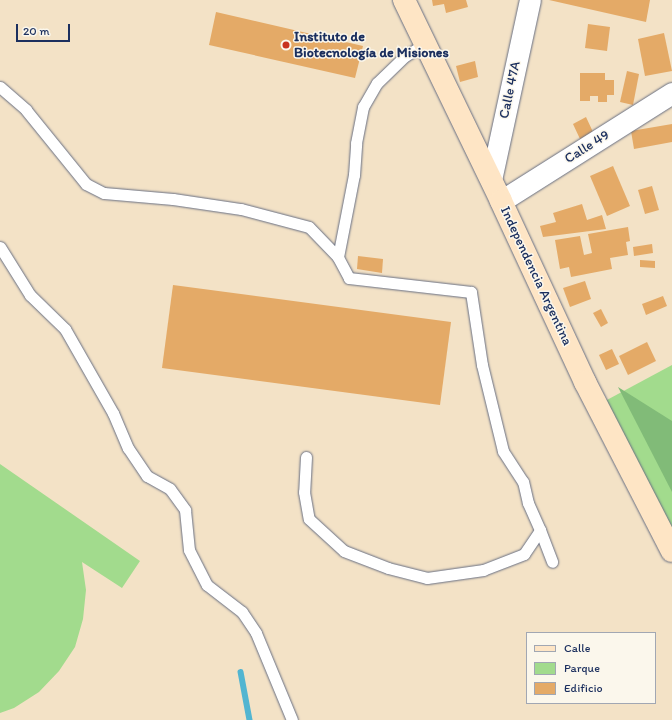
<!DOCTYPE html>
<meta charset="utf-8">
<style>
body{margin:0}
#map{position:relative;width:672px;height:720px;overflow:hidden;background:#f3e2c6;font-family:Itim,sans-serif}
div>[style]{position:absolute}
.green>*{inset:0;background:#a2db8d}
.forest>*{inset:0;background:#81bb78}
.stream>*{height:5.5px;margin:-2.75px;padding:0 2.75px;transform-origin:2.75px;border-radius:2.75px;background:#52b5d1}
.building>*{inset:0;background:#e4aa67}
.roads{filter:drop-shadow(0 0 1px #676e82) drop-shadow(0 0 1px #676e82)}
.service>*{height:11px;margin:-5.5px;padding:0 5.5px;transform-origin:5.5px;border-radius:5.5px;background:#fff}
.minor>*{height:21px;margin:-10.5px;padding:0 10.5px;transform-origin:10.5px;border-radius:10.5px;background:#fff}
.secondary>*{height:22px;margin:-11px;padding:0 11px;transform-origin:11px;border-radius:11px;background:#fee5c5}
.dots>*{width:11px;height:11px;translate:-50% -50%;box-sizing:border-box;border:2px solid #fbf7ec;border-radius:50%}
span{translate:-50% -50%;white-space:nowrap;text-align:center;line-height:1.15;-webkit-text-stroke:3px #fbf7ec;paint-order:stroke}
.poi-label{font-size:14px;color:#1b2f5e;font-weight:700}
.left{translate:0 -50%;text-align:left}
.street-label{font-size:14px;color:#1b2f5e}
.legend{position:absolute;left:526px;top:632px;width:130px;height:72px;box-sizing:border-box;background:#fbf7ec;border:1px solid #a1a7b3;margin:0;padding:5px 7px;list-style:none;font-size:12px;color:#1b2f5e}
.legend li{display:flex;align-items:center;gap:8px;height:20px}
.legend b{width:20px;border:1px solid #a1a7b3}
.scale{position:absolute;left:16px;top:24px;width:54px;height:18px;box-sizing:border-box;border:2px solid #1b2f5e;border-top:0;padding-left:5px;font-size:12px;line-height:14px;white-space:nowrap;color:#1b2f5e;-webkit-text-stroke:3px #fbf7ec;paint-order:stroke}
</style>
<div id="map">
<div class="green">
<div style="clip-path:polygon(672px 365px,672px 532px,605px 401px)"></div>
<div style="clip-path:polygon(0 464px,140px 561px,122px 588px,82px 562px,86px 590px,83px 619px,75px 647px,59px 671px,39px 692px,14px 708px,0 713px)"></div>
</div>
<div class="forest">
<div style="clip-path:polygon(618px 387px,672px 421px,672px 492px)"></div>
</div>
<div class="stream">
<div style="left:241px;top:672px;width:49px;rotate:79.4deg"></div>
</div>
<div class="building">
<div style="clip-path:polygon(432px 0,466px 0,468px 7px,446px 13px,444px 4px,433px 6px)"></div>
<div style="clip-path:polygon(549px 0,650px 0,646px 22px)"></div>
<div style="clip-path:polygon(216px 12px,363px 46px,355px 78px,209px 45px)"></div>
<div style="clip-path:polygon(588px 24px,610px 27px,607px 51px,585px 48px)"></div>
<div style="clip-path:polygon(664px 33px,672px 71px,645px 76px,638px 39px)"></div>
<div style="clip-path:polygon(475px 61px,478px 77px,460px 82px,456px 66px)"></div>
<div style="clip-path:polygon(627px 71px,639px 74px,633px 105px,620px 102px)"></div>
<div style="clip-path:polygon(580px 73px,605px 73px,605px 80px,614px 80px,614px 95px,607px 95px,607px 102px,598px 102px,598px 96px,590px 96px,590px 101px,580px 101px)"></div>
<div style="clip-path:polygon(586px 117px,593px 132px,580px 139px,573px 124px)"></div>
<div style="clip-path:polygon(672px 124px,672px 142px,634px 149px,631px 131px)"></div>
<div style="clip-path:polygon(613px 166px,630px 206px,607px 216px,590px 176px)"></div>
<div style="clip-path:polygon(652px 186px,659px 210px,645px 214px,638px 190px)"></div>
<div style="clip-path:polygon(582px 204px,587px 220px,602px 215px,606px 229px,543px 237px,540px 226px,556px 222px,553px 213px)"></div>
<div style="clip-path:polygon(628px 227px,630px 241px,626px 242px,628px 255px,610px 258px,612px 269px,571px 277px,569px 267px,560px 269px,555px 240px,580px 236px,584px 255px,592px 253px,588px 234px)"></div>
<div style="clip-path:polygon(652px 244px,653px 253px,634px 256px,633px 247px)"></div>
<div style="clip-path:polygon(358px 256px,383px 259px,382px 273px,357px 269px)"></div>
<div style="clip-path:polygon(640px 260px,655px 261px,655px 268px,640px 267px)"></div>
<div style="clip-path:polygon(585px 281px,591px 299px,570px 307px,563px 288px)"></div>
<div style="clip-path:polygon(173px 285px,451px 322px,440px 405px,162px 368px)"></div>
<div style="clip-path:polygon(663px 296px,667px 306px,646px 315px,642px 304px)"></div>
<div style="clip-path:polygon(601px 309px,608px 323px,601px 327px,593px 313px)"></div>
<div style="clip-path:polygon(647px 342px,656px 361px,628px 375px,619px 356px)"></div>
<div style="clip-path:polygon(612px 349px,619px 364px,606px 370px,599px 355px)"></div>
</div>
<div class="roads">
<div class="service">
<div style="left:0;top:87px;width:35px;rotate:41deg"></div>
<div style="left:26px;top:110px;width:95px;rotate:51deg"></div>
<div style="left:86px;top:184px;width:20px;rotate:27deg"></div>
<div style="left:104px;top:193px;width:69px;rotate:5deg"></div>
<div style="left:173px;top:199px;width:69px;rotate:8.4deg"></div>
<div style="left:241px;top:209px;width:70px;rotate:14.8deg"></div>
<div style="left:309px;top:227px;width:42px;rotate:46deg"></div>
<div style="left:0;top:247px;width:57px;rotate:58deg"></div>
<div style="left:30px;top:295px;width:49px;rotate:44.2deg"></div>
<div style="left:65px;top:329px;width:97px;rotate:60.3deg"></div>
<div style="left:113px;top:413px;width:38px;rotate:67deg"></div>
<div style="left:128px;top:448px;width:34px;rotate:56deg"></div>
<div style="left:147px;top:476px;width:26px;rotate:29deg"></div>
<div style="left:170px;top:489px;width:26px;rotate:54deg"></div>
<div style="left:185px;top:510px;width:40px;rotate:84.3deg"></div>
<div style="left:189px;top:550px;width:39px;rotate:63deg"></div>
<div style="left:207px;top:585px;width:44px;rotate:37.6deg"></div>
<div style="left:242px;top:612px;width:25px;rotate:56deg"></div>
<div style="left:256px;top:633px;width:94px;rotate:67.5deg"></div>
<div style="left:306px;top:457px;width:35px;rotate:93deg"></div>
<div style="left:304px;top:492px;width:27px;rotate:80deg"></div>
<div style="left:309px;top:519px;width:47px;rotate:42.4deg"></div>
<div style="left:344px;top:551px;width:47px;rotate:21.1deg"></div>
<div style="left:388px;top:568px;width:40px;rotate:14.4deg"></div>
<div style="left:427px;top:578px;width:57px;rotate:-8.1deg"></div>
<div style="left:483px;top:570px;width:44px;rotate:-21.3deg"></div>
<div style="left:524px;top:554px;width:29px;rotate:-56deg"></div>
<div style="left:540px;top:530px;width:30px;rotate:-114deg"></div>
<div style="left:528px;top:503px;width:22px;rotate:-103deg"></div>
<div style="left:523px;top:482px;width:37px;rotate:-123deg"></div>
<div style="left:503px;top:451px;width:89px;rotate:-103.7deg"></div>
<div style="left:482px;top:365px;width:74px;rotate:-98.6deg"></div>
<div style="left:471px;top:292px;width:123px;rotate:-173.5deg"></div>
<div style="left:349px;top:278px;width:24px;rotate:-118deg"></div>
<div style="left:338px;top:257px;width:84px;rotate:-79deg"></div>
<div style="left:354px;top:175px;width:32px;rotate:-86deg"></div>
<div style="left:356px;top:143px;width:37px;rotate:-79deg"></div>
<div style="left:363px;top:107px;width:28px;rotate:-60deg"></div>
<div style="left:377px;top:83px;width:39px;rotate:-44deg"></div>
<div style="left:405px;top:56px;width:23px;rotate:-31deg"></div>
<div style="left:540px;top:530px;width:34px;rotate:69deg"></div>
</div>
<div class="minor">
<div style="left:491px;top:180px;width:184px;rotate:-77.8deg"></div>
<div style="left:501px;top:201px;width:202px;rotate:-32.3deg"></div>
</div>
<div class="secondary">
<div style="left:404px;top:0;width:223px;rotate:64.2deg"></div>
<div style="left:501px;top:201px;width:200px;rotate:65.1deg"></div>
<div style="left:585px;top:382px;width:190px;rotate:62.8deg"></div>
</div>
</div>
<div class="dots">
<div style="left:286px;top:45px;background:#c8321e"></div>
</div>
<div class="poi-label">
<span class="left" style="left:294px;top:45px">Instituto de<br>Biotecnología de Misiones</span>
</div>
<div class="street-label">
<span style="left:510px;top:90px;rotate:-78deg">Calle 47A</span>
<span style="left:587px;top:147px;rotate:-32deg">Calle 49</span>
<span style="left:536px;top:276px;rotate:65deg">Independencia Argentina</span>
</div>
<ul class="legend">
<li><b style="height:5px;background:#fee5c5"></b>Calle</li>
<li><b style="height:11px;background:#a2db8d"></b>Parque</li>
<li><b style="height:11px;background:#e4aa67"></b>Edificio</li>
</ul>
<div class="scale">20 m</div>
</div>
